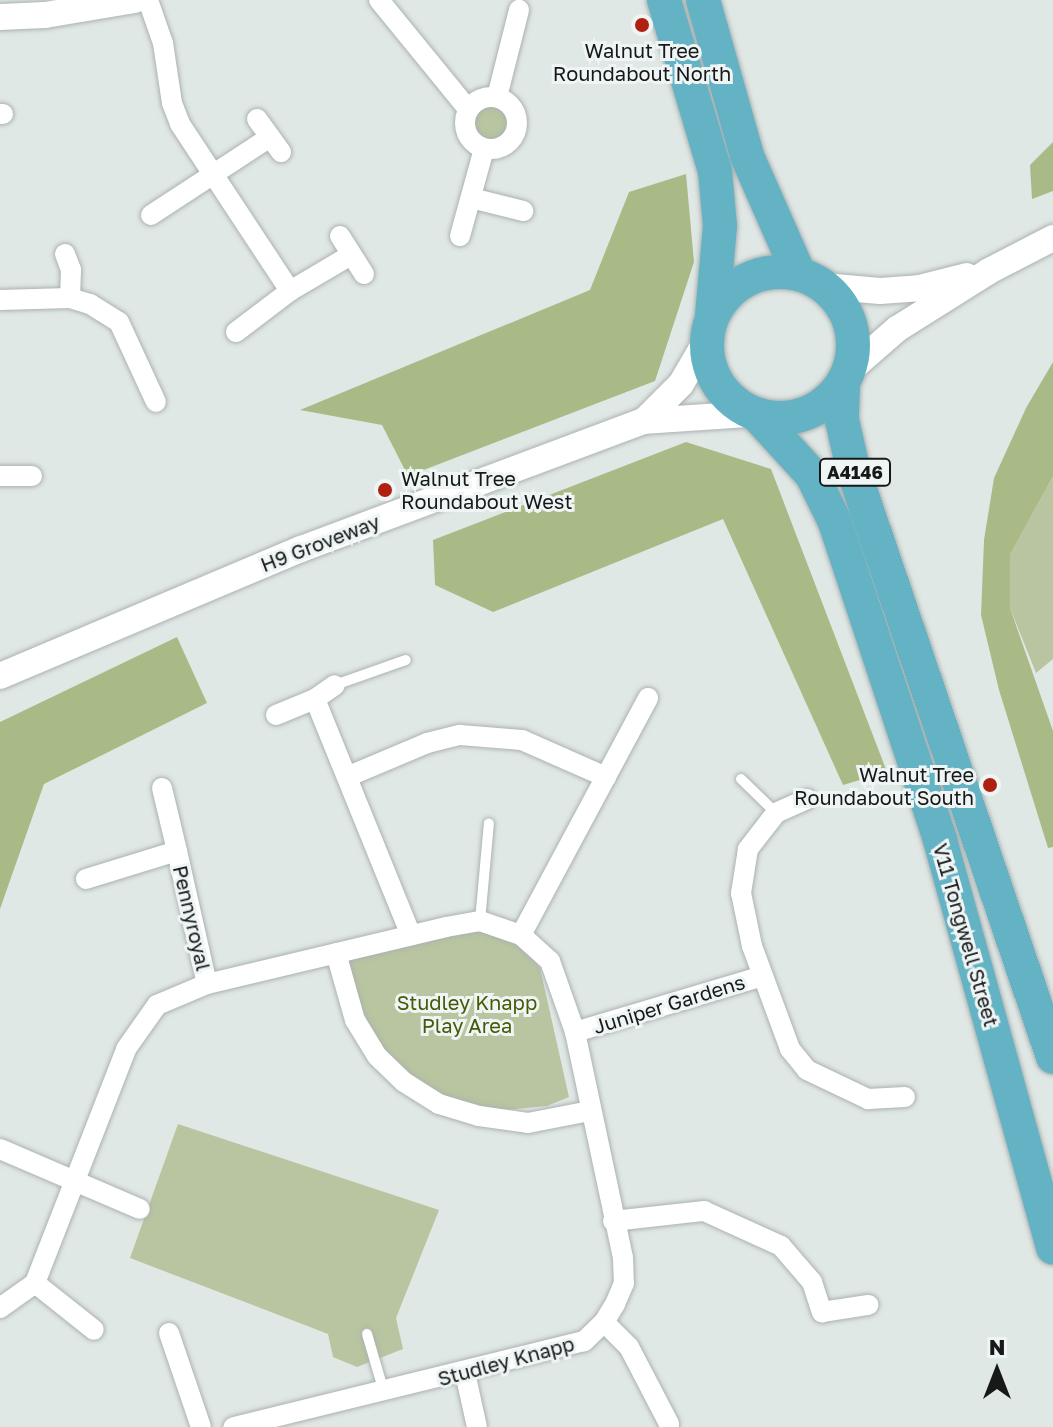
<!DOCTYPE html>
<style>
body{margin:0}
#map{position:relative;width:1053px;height:1427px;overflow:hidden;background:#e0e8e6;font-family:"Golos Text",sans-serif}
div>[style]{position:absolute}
.green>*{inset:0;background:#b8c5a0}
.round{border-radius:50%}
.forest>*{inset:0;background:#aaba87}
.roads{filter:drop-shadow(0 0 2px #abb2b1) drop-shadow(0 0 2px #abb2b1)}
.service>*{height:10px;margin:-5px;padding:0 5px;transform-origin:5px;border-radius:5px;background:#fff}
.minor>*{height:20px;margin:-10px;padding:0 10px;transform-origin:10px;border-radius:10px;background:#fff}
.minor>.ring{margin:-10px;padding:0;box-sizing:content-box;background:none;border:20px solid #fff;border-radius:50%}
.tertiary>*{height:26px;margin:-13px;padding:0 13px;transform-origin:13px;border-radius:13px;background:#fff}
.trunk>*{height:34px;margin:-17px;padding:0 17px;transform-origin:17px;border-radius:17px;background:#64b3c4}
.trunk>.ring{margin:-17px;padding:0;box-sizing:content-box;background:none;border:34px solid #64b3c4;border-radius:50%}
.dots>*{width:22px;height:22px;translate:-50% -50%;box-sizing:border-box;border:4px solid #eef5f4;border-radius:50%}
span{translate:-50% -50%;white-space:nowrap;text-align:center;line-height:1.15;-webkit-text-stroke:6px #eef5f4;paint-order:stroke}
.shield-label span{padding:2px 6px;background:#eef5f4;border:2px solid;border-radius:6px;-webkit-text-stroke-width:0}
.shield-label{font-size:18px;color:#171919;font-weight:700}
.poi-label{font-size:20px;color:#171919}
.left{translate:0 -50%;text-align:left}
.right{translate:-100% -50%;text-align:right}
.street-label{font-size:20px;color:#171919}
.park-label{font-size:20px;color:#475905}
.north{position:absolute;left:957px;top:1331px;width:80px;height:80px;-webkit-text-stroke:6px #eef5f4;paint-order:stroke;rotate:0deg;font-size:22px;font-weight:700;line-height:32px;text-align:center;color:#171919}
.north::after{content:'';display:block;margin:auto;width:28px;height:36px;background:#171919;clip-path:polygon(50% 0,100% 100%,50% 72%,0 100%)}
</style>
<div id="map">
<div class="green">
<div class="round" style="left:473px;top:105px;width:36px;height:36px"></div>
<div style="clip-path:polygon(1053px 476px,1053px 659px,1036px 673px,1010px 608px,1010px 555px)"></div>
<div style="clip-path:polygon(462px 931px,496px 933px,522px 946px,540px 968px,569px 1097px,547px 1106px,505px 1110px,463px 1103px,425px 1087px,390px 1059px,355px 1000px,347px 956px)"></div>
<div style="clip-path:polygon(178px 1124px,439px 1210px,396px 1318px,403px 1349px,357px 1367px,333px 1357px,328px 1334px,130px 1258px)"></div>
</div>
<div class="forest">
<div style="clip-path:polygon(1053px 142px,1053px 191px,1032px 199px,1030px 165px)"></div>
<div style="clip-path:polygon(686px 174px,694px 262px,655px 381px,408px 476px,382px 425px,300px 410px,590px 290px,629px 192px)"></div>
<div style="clip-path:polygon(1053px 362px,1053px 476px,1010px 555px,1010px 608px,1053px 731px,1053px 847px,1048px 848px,999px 690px,981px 615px,984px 540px,994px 478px,1026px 408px)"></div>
<div style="clip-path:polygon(686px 442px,771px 469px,887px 772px,843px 785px,723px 519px,493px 612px,435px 585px,433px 540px)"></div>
<div style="clip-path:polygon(177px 637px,207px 703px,44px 784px,0 909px,0 722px)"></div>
</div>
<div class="roads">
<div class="service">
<div style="left:335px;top:685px;width:75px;rotate:-19.4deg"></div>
<div style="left:741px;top:779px;width:49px;rotate:44.2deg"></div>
<div style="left:480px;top:921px;width:98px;rotate:-84.8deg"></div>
<div style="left:367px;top:1334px;width:60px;rotate:73.7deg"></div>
</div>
<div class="minor">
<div style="left:148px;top:0;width:46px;rotate:70.8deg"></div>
<div style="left:163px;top:43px;width:61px;rotate:81.5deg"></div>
<div style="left:172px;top:103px;width:22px;rotate:69deg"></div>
<div style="left:180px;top:124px;width:200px;rotate:56.6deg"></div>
<div style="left:379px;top:0;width:141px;rotate:50.8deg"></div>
<div class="ring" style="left:465px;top:97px;width:32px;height:32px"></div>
<div style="left:497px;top:97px;width:90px;rotate:-75.8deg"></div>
<div style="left:0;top:114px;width:3px"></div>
<div style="left:257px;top:119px;width:41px;rotate:54deg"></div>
<div style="left:471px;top:198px;width:54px;rotate:14deg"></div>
<div style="left:151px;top:215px;width:142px;rotate:-33.2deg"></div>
<div style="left:340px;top:236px;width:45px;rotate:57.7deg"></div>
<div style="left:460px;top:236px;width:90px;rotate:-74.6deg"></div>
<div style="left:65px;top:254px;width:17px;rotate:69deg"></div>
<div style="left:71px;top:270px;width:28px;rotate:92deg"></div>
<div style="left:0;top:300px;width:70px;rotate:-1.6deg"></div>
<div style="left:70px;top:298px;width:21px;rotate:17deg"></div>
<div style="left:90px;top:304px;width:34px;rotate:32deg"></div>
<div style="left:119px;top:322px;width:88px;rotate:65.2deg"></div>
<div style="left:236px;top:332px;width:68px;rotate:-37.2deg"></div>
<div style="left:290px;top:291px;width:71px;rotate:-30.5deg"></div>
<div style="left:0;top:476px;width:32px"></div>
<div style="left:315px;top:699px;width:255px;rotate:67.9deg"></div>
<div style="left:276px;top:715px;width:42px;rotate:-22.3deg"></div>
<div style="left:315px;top:699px;width:24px;rotate:-35deg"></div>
<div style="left:349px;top:776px;width:85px;rotate:-22.9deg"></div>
<div style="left:427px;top:743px;width:34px;rotate:-14deg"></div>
<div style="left:460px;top:735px;width:62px;rotate:4.6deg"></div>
<div style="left:522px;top:740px;width:92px;rotate:23.8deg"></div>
<div style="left:162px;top:788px;width:65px;rotate:76.6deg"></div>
<div style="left:807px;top:799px;width:34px;rotate:156deg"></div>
<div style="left:776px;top:813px;width:46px;rotate:127.9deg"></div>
<div style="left:748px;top:849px;width:45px;rotate:99deg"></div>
<div style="left:741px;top:893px;width:54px;rotate:78.3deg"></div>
<div style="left:752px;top:946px;width:110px;rotate:69.7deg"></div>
<div style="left:790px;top:1049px;width:27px;rotate:51deg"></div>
<div style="left:807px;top:1070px;width:68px;rotate:25.4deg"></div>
<div style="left:868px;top:1099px;width:37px;rotate:-3deg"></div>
<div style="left:86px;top:879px;width:95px;rotate:-17.1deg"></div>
<div style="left:177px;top:851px;width:136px;rotate:77.3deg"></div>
<div style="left:521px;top:935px;width:269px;rotate:-61.8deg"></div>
<div style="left:336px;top:953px;width:70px;rotate:74.2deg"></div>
<div style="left:355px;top:1020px;width:42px;rotate:58.6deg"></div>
<div style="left:377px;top:1056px;width:37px;rotate:44deg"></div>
<div style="left:404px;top:1082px;width:41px;rotate:32.2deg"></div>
<div style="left:439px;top:1104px;width:42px;rotate:16.7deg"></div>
<div style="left:479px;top:1116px;width:49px;rotate:8.1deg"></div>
<div style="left:528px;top:1123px;width:63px;rotate:-11deg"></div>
<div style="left:575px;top:1032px;width:196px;rotate:-16.6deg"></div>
<div style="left:0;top:1149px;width:152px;rotate:23.2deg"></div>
<div style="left:613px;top:1221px;width:92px;rotate:-6.3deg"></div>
<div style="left:704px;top:1211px;width:85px;rotate:24.4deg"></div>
<div style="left:781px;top:1246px;width:48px;rotate:49.3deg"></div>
<div style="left:812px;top:1282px;width:32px;rotate:72deg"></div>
<div style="left:822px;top:1312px;width:47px;rotate:-8.7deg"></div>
<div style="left:35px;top:1283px;width:75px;rotate:38.5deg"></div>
<div style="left:0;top:1308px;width:43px;rotate:-35.5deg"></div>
<div style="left:35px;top:1283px;width:251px;rotate:-68.7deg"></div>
<div style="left:126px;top:1049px;width:54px;rotate:-54.8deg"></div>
<div style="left:157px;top:1005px;width:54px;rotate:-22.8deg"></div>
<div style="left:207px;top:984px;width:246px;rotate:-13.4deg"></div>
<div style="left:446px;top:927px;width:35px;rotate:-10deg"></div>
<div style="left:480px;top:921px;width:43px;rotate:18.9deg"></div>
<div style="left:521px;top:935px;width:39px;rotate:42deg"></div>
<div style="left:550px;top:961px;width:75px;rotate:70.6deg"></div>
<div style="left:575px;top:1032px;width:231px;rotate:78deg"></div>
<div style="left:623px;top:1258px;width:25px;rotate:88deg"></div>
<div style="left:624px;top:1283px;width:23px;rotate:113deg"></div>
<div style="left:615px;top:1304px;width:21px;rotate:121deg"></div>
<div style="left:604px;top:1322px;width:28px;rotate:136deg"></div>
<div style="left:584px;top:1341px;width:361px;rotate:166.2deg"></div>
<div style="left:604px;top:1322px;width:35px;rotate:45deg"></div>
<div style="left:629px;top:1347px;width:87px;rotate:62.5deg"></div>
<div style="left:169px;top:1333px;width:99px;rotate:71.2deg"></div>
<div style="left:465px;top:1373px;width:55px;rotate:77.5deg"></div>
</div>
<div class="tertiary">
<div style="left:0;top:17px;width:45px;rotate:-2.5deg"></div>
<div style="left:45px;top:15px;width:91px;rotate:-9.5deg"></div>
<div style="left:824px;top:286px;width:56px;rotate:5.1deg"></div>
<div style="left:880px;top:291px;width:39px;rotate:-4deg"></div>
<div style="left:919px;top:288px;width:49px;rotate:-14deg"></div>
<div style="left:849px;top:371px;width:64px;rotate:-41.2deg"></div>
<div style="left:897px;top:329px;width:109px;rotate:-32.2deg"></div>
<div style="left:989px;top:271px;width:72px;rotate:-27.3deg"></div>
<div style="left:644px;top:421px;width:52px;rotate:-45deg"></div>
<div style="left:681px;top:384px;width:48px;rotate:-59.7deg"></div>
<div style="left:0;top:676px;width:327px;rotate:-22.9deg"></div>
<div style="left:301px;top:549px;width:366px;rotate:-20.5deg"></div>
<div style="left:644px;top:421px;width:106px;rotate:-3.8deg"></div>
</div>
<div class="trunk">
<div style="left:664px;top:0;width:178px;rotate:73.4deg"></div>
<div style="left:715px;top:171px;width:55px;rotate:84.8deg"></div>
<div style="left:720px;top:226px;width:89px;rotate:95.1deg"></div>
<div style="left:703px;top:0;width:162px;rotate:74.2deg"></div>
<div style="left:747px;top:156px;width:129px;rotate:66.2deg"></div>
<div class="ring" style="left:707px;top:272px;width:112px;height:112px"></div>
<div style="left:843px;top:384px;width:36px;rotate:92deg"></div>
<div style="left:842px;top:420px;width:50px;rotate:77.3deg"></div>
<div style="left:853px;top:469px;width:621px;rotate:71.21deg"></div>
<div style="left:758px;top:416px;width:80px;rotate:47.5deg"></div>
<div style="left:812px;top:475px;width:52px;rotate:63.9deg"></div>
<div style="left:835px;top:522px;width:335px;rotate:71.7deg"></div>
<div style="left:940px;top:840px;width:423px;rotate:74.5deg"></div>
</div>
</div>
<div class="dots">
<div style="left:642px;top:25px;background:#af2010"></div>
<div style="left:385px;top:490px;background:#af2010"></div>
<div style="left:990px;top:785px;background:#af2010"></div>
</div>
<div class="shield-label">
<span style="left:855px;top:472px">A4146</span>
</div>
<div class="poi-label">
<span style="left:642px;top:62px">Walnut Tree<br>Roundabout North</span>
<span class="left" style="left:401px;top:490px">Walnut Tree<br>Roundabout West</span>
<span class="right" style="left:974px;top:786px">Walnut Tree<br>Roundabout South</span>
</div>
<div class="street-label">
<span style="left:320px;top:543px;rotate:-21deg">H9 Groveway</span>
<span style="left:192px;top:918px;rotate:77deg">Pennyroyal</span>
<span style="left:966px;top:935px;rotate:74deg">V11 Tongwell Street</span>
<span style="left:669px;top:1004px;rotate:-17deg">Juniper Gardens</span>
<span style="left:506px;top:1361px;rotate:-15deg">Studley Knapp</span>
</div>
<div class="park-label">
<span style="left:467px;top:1014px">Studley Knapp<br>Play Area</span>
</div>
<div class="north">N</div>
</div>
